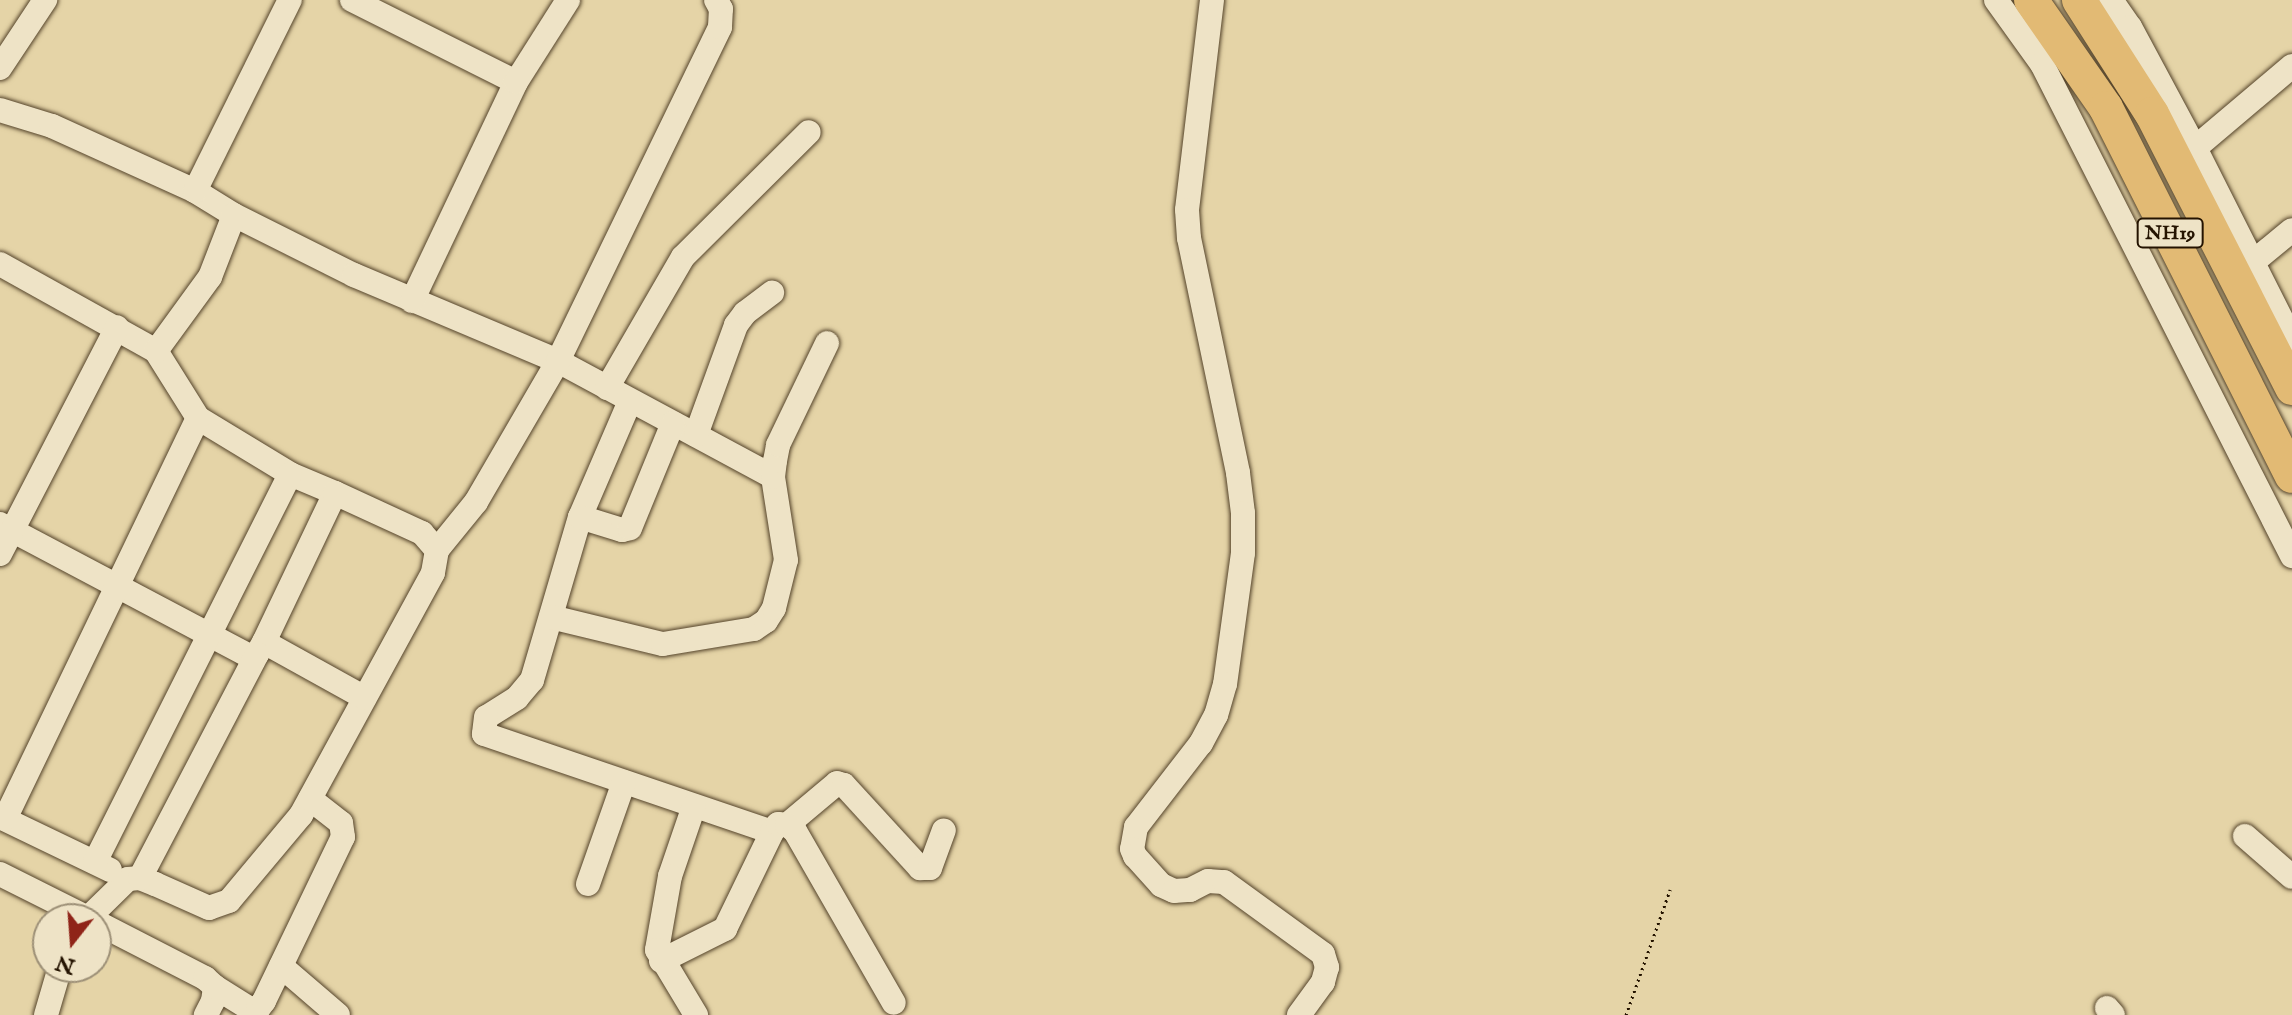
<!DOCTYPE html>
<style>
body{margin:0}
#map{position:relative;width:2292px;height:1015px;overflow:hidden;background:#e5d4a7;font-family:"IM FELL English",serif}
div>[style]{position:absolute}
.path>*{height:3px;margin-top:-1.5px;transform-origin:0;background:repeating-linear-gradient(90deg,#241300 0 2px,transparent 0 6px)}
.roads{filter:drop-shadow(0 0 2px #54432a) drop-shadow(0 0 2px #54432a)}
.minor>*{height:24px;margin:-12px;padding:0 12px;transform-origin:12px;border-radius:12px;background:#eee3c6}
.highway>*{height:34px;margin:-17px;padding:0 17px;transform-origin:17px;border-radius:17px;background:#e2ba74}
span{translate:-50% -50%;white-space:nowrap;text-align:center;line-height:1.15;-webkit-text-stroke:8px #eee3c6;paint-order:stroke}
.shield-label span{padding:2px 6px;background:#eee3c6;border:2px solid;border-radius:6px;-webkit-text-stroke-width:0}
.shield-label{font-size:20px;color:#241300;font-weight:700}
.north{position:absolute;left:32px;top:903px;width:80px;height:80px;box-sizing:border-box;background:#eee3c6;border:2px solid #9d9077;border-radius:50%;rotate:197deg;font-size:22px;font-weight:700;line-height:32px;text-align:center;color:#241300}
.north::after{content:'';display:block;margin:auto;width:28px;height:36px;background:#8f2418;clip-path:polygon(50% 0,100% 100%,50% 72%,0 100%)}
</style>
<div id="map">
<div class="path">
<div style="left:1626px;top:1015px;width:133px;rotate:-70.6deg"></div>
</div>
<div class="roads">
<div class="minor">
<div style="left:352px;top:0;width:183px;rotate:26.6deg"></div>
<div style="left:1212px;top:0;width:211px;rotate:96.8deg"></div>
<div style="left:1187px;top:210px;width:28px;rotate:86deg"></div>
<div style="left:1189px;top:238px;width:240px;rotate:78.2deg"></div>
<div style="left:1238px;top:473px;width:40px;rotate:82.9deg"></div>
<div style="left:1243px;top:513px;width:40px;rotate:90deg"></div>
<div style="left:1243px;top:553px;width:132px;rotate:97.8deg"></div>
<div style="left:1225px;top:684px;width:32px;rotate:106deg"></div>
<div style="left:1216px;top:715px;width:32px;rotate:118deg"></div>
<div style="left:1201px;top:743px;width:106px;rotate:127.7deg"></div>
<div style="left:1136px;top:827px;width:22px;rotate:100deg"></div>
<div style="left:1132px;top:849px;width:8px;rotate:67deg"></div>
<div style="left:1135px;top:856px;width:39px;rotate:48deg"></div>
<div style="left:1161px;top:885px;width:14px;rotate:25deg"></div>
<div style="left:1174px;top:891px;width:16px;rotate:-4deg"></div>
<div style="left:1190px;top:890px;width:20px;rotate:-27deg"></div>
<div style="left:1208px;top:881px;width:16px;rotate:4deg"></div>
<div style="left:1224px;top:882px;width:122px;rotate:36deg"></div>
<div style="left:1323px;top:954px;width:14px;rotate:73deg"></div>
<div style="left:1327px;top:967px;width:16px;rotate:105deg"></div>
<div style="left:1323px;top:982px;width:41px;rotate:126deg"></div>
<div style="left:1996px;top:0;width:79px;rotate:54.3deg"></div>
<div style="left:2042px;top:64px;width:552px;rotate:63.06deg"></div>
<div style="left:2111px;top:0;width:33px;rotate:55deg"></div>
<div style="left:2130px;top:27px;width:137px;rotate:61.8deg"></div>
<div style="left:2195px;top:148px;width:215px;rotate:63.2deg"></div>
<div style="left:0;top:68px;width:82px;rotate:-56.5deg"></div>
<div style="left:0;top:110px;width:54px;rotate:17.1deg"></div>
<div style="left:52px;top:126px;width:157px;rotate:24.4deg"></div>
<div style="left:195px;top:191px;width:46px;rotate:31.6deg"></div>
<div style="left:234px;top:215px;width:134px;rotate:26.6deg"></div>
<div style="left:354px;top:275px;width:221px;rotate:22.9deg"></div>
<div style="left:558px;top:361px;width:244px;rotate:28.3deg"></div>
<div style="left:2195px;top:148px;width:127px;rotate:-40.2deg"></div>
<div style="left:195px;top:191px;width:213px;rotate:-63.6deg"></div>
<div style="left:2253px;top:262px;width:50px;rotate:-39.4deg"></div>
<div style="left:0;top:264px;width:179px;rotate:29.1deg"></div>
<div style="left:156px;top:351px;width:79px;rotate:57.9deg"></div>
<div style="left:198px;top:418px;width:108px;rotate:31.3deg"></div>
<div style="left:290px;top:474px;width:49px;rotate:22.9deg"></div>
<div style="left:412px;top:301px;width:242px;rotate:-64.6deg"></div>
<div style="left:516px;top:82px;width:97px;rotate:-57.6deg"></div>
<div style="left:156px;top:351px;width:92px;rotate:-53.9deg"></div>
<div style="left:210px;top:277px;width:66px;rotate:-68.8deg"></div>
<div style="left:607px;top:388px;width:151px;rotate:-59.9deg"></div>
<div style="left:683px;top:257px;width:177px;rotate:-44.8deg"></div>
<div style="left:630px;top:401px;width:126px;rotate:113.3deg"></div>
<div style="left:580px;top:517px;width:170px;rotate:106.4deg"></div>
<div style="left:532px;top:680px;width:23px;rotate:130deg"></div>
<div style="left:517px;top:698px;width:36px;rotate:148deg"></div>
<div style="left:486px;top:717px;width:17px;rotate:97deg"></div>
<div style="left:484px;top:734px;width:304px;rotate:18.8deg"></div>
<div style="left:696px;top:435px;width:117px;rotate:-70deg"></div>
<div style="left:736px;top:325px;width:15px;rotate:-53deg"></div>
<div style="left:745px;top:313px;width:34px;rotate:-37deg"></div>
<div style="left:580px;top:517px;width:44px;rotate:17.2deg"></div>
<div style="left:622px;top:530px;width:8px;rotate:-14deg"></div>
<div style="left:630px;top:528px;width:113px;rotate:-67.7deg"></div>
<div style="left:0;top:524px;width:282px;rotate:27.9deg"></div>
<div style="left:249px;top:656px;width:8px;rotate:-14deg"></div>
<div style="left:257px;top:654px;width:14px;rotate:-60deg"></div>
<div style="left:264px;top:642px;width:165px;rotate:-64.5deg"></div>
<div style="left:335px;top:493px;width:96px;rotate:24.7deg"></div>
<div style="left:422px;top:533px;width:23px;rotate:49deg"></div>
<div style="left:437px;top:550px;width:23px;rotate:100deg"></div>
<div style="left:433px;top:573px;width:276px;rotate:118.6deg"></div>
<div style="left:301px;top:815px;width:112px;rotate:129.9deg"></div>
<div style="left:229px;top:901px;width:21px;rotate:161deg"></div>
<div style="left:209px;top:908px;width:59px;rotate:-156deg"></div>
<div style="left:155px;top:884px;width:16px;rotate:-158deg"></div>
<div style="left:140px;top:878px;width:12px;rotate:175deg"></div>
<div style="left:128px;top:879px;width:57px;rotate:135.7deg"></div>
<div style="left:437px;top:550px;width:62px;rotate:-50.9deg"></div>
<div style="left:476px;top:502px;width:163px;rotate:-59.8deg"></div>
<div style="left:558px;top:361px;width:371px;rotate:-64.1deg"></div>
<div style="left:720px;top:27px;width:18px;rotate:-87deg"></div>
<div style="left:721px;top:9px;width:10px;rotate:-119deg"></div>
<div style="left:0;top:554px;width:255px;rotate:-62.7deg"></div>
<div style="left:551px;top:617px;width:115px;rotate:13.6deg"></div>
<div style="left:663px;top:644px;width:92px;rotate:-9.4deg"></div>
<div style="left:754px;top:629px;width:14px;rotate:-34deg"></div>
<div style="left:766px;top:621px;width:15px;rotate:-58deg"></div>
<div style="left:774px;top:608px;width:49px;rotate:-76deg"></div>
<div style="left:786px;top:560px;width:84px;rotate:-98.9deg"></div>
<div style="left:773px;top:477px;width:16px;rotate:-83deg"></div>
<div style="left:775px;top:461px;width:16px;rotate:-79deg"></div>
<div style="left:778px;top:445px;width:113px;rotate:-64.3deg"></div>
<div style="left:264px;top:642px;width:115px;rotate:29deg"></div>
<div style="left:694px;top:806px;width:74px;rotate:108.9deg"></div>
<div style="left:670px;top:876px;width:75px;rotate:100deg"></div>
<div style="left:657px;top:950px;width:76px;rotate:59deg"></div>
<div style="left:0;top:817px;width:122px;rotate:25.7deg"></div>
<div style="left:5px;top:819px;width:445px;rotate:-64.3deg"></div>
<div style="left:787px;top:825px;width:65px;rotate:-40deg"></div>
<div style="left:837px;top:783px;width:7px;rotate:16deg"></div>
<div style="left:844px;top:785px;width:113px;rotate:47.5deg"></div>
<div style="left:920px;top:868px;width:10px"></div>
<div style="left:930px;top:868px;width:40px;rotate:-69.8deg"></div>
<div style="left:2245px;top:836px;width:62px;rotate:41.1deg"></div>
<div style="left:95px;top:862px;width:434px;rotate:-63.3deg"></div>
<div style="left:0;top:874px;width:101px;rotate:26.6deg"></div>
<div style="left:140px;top:878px;width:253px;rotate:-62.4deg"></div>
<div style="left:588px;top:884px;width:108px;rotate:-70.6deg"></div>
<div style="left:96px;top:922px;width:123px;rotate:27.2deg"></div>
<div style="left:205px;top:978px;width:13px;rotate:42deg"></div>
<div style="left:215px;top:987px;width:14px;rotate:98deg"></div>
<div style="left:213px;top:1001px;width:16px;rotate:117deg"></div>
<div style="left:661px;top:961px;width:72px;rotate:-26.6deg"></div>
<div style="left:725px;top:929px;width:108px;rotate:-64.1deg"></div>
<div style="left:772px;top:832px;width:10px;rotate:-53deg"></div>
<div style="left:778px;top:824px;width:9px;rotate:6deg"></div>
<div style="left:787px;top:825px;width:10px;rotate:37deg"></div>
<div style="left:795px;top:831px;width:198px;rotate:60.1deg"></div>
<div style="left:281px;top:966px;width:75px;rotate:40.7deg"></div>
<div style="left:215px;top:987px;width:39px;rotate:32deg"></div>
<div style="left:248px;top:1008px;width:10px;rotate:6deg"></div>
<div style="left:258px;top:1009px;width:10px;rotate:-53deg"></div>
<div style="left:264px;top:1001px;width:182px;rotate:-64.3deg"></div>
<div style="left:343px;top:837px;width:14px;rotate:-98deg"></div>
<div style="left:341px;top:823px;width:39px;rotate:-142deg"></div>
<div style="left:2107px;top:1008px;width:9px;rotate:49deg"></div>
<div style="left:46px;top:1015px;width:50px;rotate:-73.7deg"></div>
</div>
<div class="highway">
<div style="left:2031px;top:0;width:131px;rotate:55.2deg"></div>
<div style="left:2106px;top:108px;width:412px;rotate:63.2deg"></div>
<div style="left:2079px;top:0;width:135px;rotate:57.4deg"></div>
<div style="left:2152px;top:114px;width:308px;rotate:62.9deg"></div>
</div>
</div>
<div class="shield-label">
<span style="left:2170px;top:233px">NH19</span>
</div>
<div class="north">N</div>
</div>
